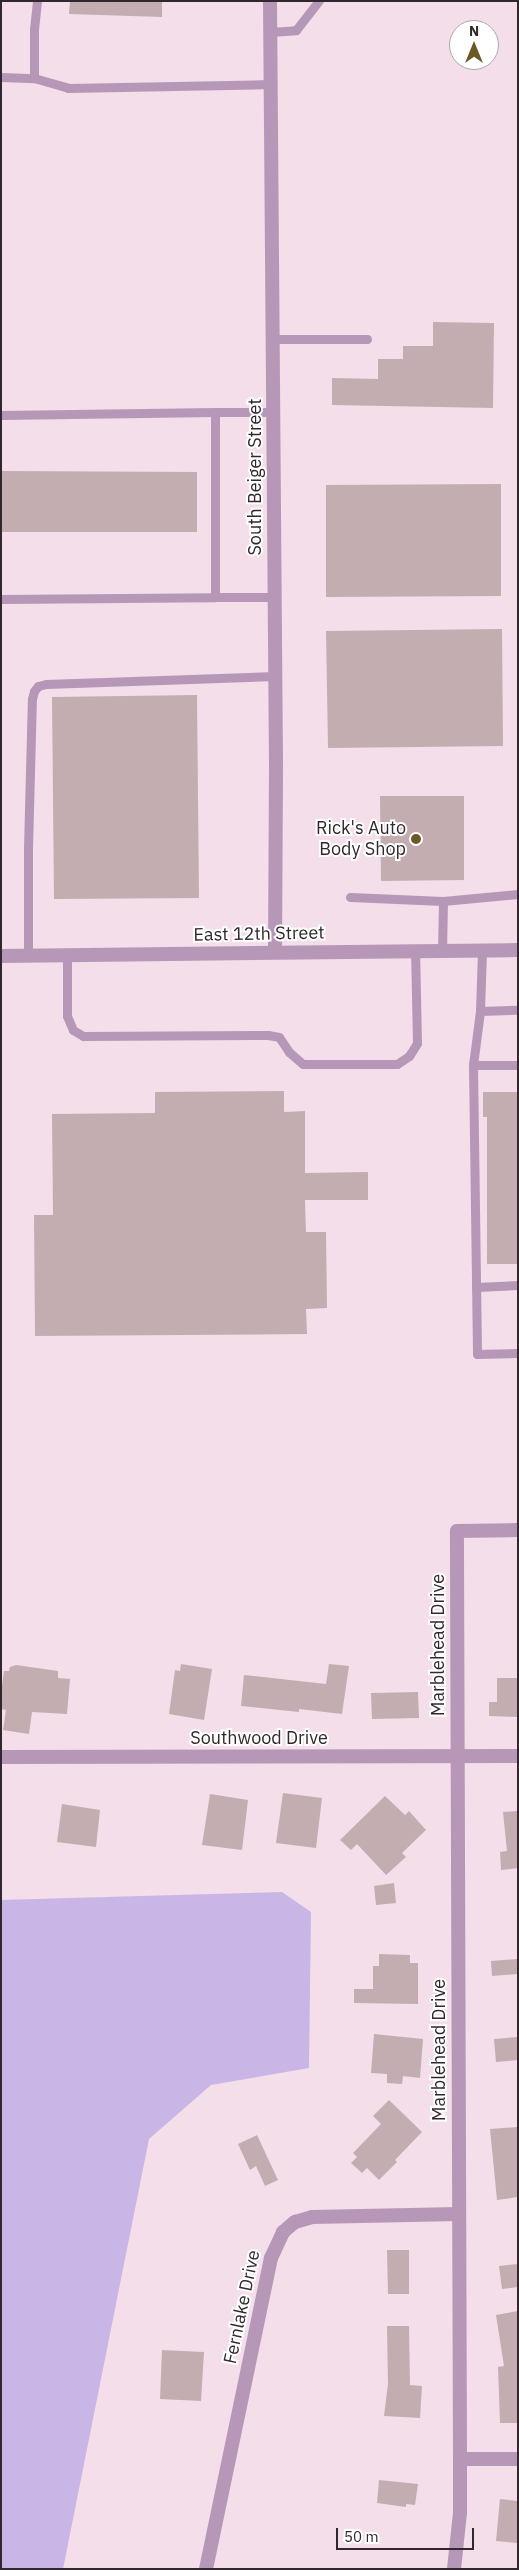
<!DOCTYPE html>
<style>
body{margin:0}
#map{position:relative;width:519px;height:2570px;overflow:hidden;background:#f3dee9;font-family:"IBM Plex Sans",sans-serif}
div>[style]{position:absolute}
.water>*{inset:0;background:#c9b6e6}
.building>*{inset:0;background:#c4adb1}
.service>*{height:9px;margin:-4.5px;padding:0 4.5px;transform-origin:4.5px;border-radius:4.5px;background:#b697b8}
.minor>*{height:14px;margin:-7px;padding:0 7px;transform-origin:7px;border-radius:7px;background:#b697b8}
.tertiary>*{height:14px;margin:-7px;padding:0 7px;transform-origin:7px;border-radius:7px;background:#b697b8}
.dots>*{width:14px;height:14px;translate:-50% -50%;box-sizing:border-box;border:2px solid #fff;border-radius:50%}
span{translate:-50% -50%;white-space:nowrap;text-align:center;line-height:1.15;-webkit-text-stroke:4px #fff;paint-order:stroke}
.street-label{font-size:18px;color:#30282c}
.poi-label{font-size:18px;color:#30282c}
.right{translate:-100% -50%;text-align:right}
.frame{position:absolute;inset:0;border:2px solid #30282c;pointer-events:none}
.north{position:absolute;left:449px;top:20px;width:50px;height:50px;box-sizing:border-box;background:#fff;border:1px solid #aca9ab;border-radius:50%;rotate:0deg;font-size:14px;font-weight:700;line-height:20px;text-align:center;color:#30282c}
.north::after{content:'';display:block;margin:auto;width:18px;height:22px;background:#6a5826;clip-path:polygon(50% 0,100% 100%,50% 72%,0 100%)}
.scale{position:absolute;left:336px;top:2528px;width:138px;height:22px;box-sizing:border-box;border:2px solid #30282c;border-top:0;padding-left:6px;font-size:15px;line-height:18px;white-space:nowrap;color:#30282c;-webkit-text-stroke:4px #fff;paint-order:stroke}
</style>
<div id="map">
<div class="water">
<div style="clip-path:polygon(282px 1892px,311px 1912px,309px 2068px,211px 2085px,149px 2139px,63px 2569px,1px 2569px,1px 1900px)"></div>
</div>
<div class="building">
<div style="clip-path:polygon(70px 1px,162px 1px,162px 17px,69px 14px)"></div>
<div style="clip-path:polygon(433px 322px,494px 323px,493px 408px,332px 405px,332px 378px,378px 379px,378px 359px,403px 359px,403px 346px,433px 346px)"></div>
<div style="clip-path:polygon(1px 471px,197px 472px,197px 532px,1px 532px)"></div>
<div style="clip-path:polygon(501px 484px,501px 596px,326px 597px,326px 485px)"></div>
<div style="clip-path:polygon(502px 629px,503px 746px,328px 748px,326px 631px)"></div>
<div style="clip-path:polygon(197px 695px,199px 898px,54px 899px,52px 697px)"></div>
<div style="clip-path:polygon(380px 796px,464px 796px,464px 880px,381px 881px)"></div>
<div style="clip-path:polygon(284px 1091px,284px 1112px,305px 1111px,305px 1173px,368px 1172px,368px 1200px,305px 1200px,306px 1232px,326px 1232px,327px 1308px,306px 1309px,307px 1334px,35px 1336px,34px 1215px,53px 1215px,52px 1114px,155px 1113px,155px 1092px)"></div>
<div style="clip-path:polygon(483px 1092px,518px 1092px,518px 1264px,487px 1264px,487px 1117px,483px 1117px)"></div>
<div style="clip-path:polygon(181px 1664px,212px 1669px,204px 1720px,169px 1714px,175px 1670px,180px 1671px)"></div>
<div style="clip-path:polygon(329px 1664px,349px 1666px,342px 1714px,299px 1709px,299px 1712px,241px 1706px,244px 1675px,326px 1684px)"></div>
<div style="clip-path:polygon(16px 1665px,58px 1671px,58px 1678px,70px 1679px,67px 1714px,32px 1712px,29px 1734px,3px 1730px,6px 1710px,1px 1709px,1px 1694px,4px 1671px,9px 1671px,10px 1667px)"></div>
<div style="clip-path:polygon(497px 1678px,518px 1678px,518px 1717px,489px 1716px,489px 1702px,497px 1702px)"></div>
<div style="clip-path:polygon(418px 1692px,419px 1718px,372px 1719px,371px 1693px)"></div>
<div style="clip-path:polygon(283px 1793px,322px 1798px,316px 1848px,276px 1843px)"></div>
<div style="clip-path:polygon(210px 1794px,248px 1800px,242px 1850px,202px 1845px)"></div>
<div style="clip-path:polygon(385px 1796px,405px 1815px,409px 1811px,426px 1830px,402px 1853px,406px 1857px,386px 1875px,357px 1844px,351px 1850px,340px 1840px)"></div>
<div style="clip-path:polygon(62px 1804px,100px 1810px,96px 1847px,57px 1842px)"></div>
<div style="clip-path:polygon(517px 1811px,518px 1868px,501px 1870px,500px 1852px,507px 1851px,503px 1812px)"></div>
<div style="clip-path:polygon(394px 1883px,396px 1903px,376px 1905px,374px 1886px)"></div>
<div style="clip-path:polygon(379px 1954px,410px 1955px,410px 1963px,418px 1963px,418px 2004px,354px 2003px,354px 1989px,373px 1989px,373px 1966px,379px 1966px)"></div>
<div style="clip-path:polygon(518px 1959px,518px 1974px,492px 1976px,491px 1961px)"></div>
<div style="clip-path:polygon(374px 2034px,423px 2039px,420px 2078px,403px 2076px,402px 2084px,387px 2083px,387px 2074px,371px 2073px)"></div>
<div style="clip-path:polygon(518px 2037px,518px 2060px,496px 2062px,494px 2039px)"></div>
<div style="clip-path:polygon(389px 2100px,422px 2132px,395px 2160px,397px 2162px,379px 2180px,367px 2168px,362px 2173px,351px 2163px,357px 2157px,353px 2153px,381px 2124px,373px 2116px)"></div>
<div style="clip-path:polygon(518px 2127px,518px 2197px,497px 2200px,490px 2129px)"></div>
<div style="clip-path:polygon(257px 2135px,278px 2180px,265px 2186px,256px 2166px,250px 2170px,238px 2144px)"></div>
<div style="clip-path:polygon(387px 2250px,409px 2250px,409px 2294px,388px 2294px)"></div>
<div style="clip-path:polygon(518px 2264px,518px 2287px,502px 2289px,499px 2266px)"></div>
<div style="clip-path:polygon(518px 2311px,518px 2423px,500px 2423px,498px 2367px,504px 2366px,496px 2315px)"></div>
<div style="clip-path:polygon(387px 2326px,409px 2326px,410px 2385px,422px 2386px,420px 2418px,384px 2416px,388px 2384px)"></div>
<div style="clip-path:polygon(162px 2350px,204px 2352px,201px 2401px,160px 2399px)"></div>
<div style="clip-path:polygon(379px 2480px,418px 2484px,415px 2505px,406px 2504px,406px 2507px,377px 2503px)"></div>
<div style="clip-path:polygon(500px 2499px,518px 2501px,517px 2543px,496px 2541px)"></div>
</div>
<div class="service">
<div style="left:37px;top:1px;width:28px;rotate:96deg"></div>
<div style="left:34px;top:29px;width:49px;rotate:90deg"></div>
<div style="left:34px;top:78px;width:35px;rotate:16deg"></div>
<div style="left:68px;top:88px;width:202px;rotate:-1.1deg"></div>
<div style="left:270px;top:32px;width:26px;rotate:-4deg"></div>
<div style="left:296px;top:30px;width:37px;rotate:-52deg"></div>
<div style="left:1px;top:77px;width:33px;rotate:2deg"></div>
<div style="left:272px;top:339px;width:95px"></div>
<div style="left:273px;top:412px;width:58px;rotate:180deg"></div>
<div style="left:215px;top:412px;width:185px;rotate:90deg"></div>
<div style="left:215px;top:597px;width:59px"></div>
<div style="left:1px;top:415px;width:214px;rotate:-0.8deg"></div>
<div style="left:1px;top:599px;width:214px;rotate:-0.5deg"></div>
<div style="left:350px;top:897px;width:93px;rotate:2.5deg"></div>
<div style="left:443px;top:901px;width:50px;rotate:91.1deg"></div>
<div style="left:443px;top:901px;width:75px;rotate:-5.3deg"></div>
<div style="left:482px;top:951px;width:60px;rotate:91.9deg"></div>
<div style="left:480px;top:1011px;width:38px;rotate:-2deg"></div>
<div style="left:28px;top:955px;width:107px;rotate:-90deg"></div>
<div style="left:28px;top:848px;width:149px;rotate:-88.5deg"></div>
<div style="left:32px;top:699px;width:8px;rotate:-76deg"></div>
<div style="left:34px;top:691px;width:6px;rotate:-51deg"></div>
<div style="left:38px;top:686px;width:8px;rotate:-14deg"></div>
<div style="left:46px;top:684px;width:229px;rotate:-2deg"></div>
<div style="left:67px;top:955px;width:61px;rotate:90deg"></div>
<div style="left:67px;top:1016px;width:15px;rotate:67deg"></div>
<div style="left:73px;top:1030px;width:12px;rotate:31deg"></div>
<div style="left:83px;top:1036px;width:185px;rotate:-0.3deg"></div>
<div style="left:268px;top:1035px;width:11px;rotate:10deg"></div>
<div style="left:279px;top:1037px;width:18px;rotate:56deg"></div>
<div style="left:289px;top:1052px;width:18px;rotate:41deg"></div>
<div style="left:303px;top:1064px;width:94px"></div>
<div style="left:397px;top:1064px;width:14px;rotate:-34deg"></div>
<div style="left:409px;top:1056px;width:15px;rotate:-58deg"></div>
<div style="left:417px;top:1043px;width:92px;rotate:-91.2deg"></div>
<div style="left:480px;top:1011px;width:54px;rotate:97.4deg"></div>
<div style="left:473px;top:1065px;width:45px"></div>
<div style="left:473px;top:1065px;width:289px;rotate:89.2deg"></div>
<div style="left:477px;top:1354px;width:41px;rotate:-1.4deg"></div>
<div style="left:476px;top:1287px;width:42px;rotate:-2.7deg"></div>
</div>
<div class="minor">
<div style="left:1px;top:1757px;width:517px;rotate:-0.11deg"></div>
<div style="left:460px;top:2459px;width:58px"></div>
<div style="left:206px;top:2569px;width:318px;rotate:-78.2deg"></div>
<div style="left:271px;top:2258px;width:29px;rotate:-65deg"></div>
<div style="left:283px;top:2232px;width:16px;rotate:-40deg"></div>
<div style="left:295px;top:2222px;width:18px;rotate:-16deg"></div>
<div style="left:312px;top:2217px;width:147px;rotate:-1.2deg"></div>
<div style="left:454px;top:2569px;width:56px;rotate:-83.9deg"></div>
<div style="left:460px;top:2513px;width:54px;rotate:-90deg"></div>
<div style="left:460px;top:2459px;width:928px;rotate:-90.19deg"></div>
<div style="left:457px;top:1531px;width:61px;rotate:-0.9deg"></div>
</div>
<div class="tertiary">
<div style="left:270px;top:1px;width:765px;rotate:89.55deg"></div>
<div style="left:276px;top:766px;width:186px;rotate:90.3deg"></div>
<div style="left:1px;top:956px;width:517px;rotate:-0.66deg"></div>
</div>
<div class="dots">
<div style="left:416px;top:839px;background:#6a5826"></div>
</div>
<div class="street-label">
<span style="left:255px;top:477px;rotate:-90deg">South Beiger Street</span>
<span style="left:259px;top:934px;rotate:-1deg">East 12th Street</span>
<span style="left:438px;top:1645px;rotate:-90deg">Marblehead Drive</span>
<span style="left:259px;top:1738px">Southwood Drive</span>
<span style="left:439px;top:2050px;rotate:-90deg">Marblehead Drive</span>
<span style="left:242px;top:2307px;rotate:-78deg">Fernlake Drive</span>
</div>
<div class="poi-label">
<span class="right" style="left:406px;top:839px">Rick's Auto<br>Body Shop</span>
</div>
<div class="frame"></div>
<div class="north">N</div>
<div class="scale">50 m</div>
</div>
